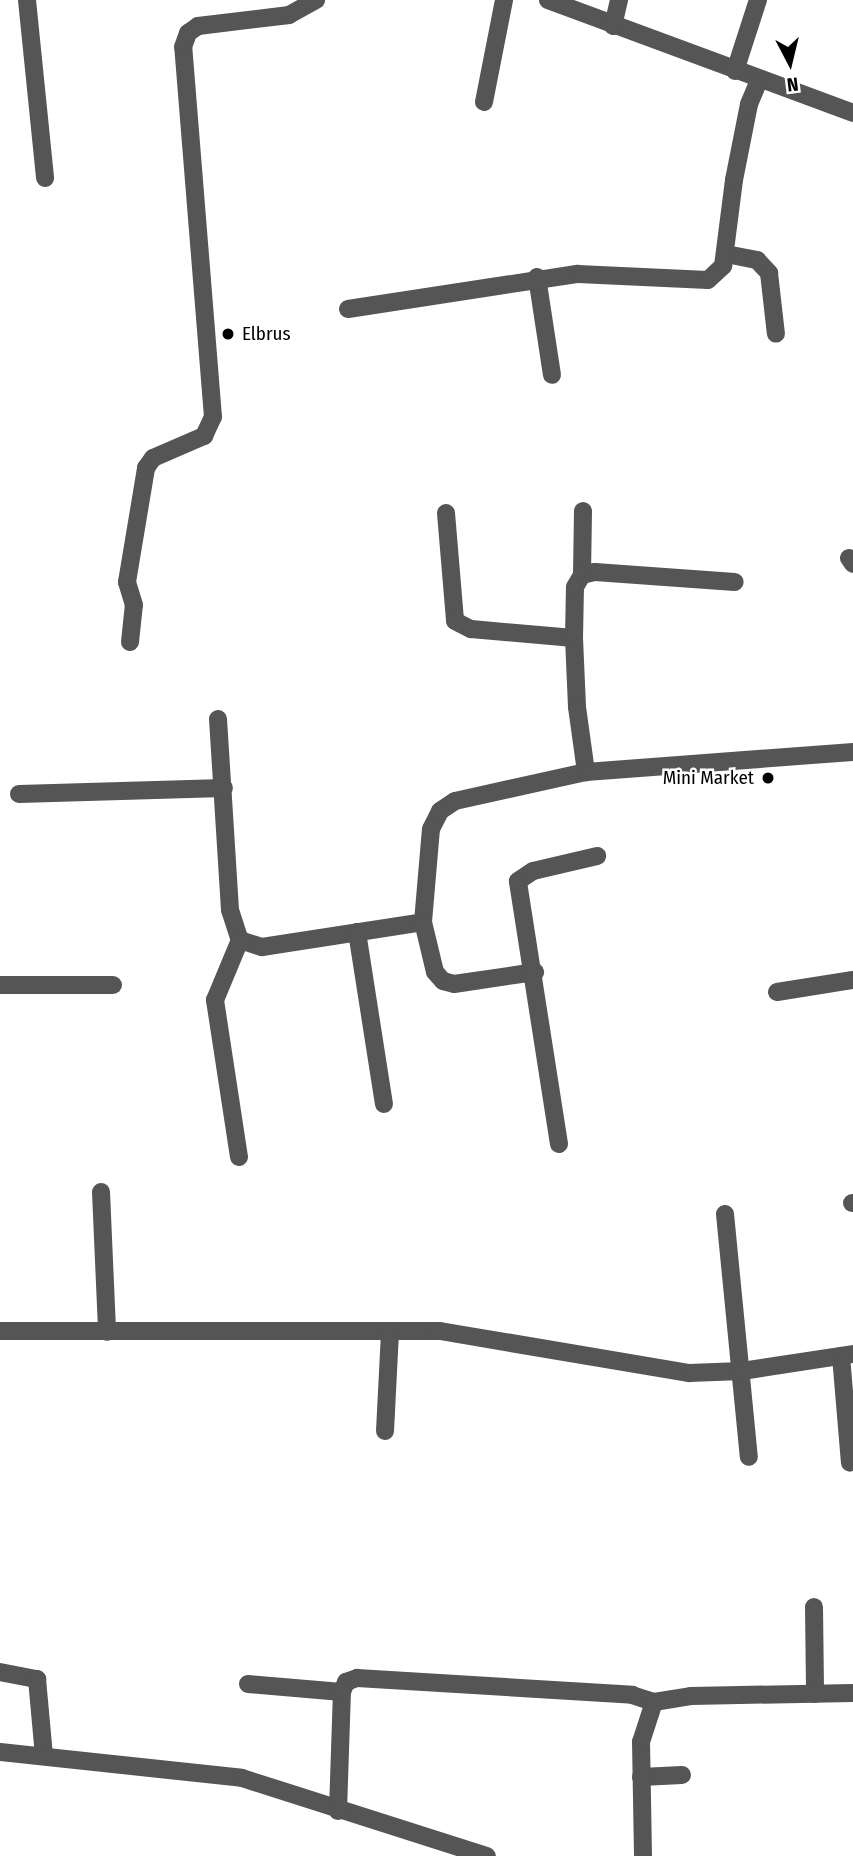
<!DOCTYPE html>
<style>
body{margin:0}
#map{position:relative;width:853px;height:1856px;overflow:hidden;background:#fff;font-family:"Fira Sans Condensed",sans-serif}
div>[style]{position:absolute}
.minor>*{height:18px;margin:-9px;padding:0 9px;transform-origin:9px;border-radius:9px;background:#555}
.dots>*{width:19px;height:19px;translate:-50% -50%;box-sizing:border-box;border:4px solid #fff;border-radius:50%}
span{translate:-50% -50%;white-space:nowrap;text-align:center;line-height:1.15;-webkit-text-stroke:5px #fff;paint-order:stroke}
.poi-label{font-size:19px;color:#000}
.left{translate:0 -50%;text-align:left}
.right{translate:-100% -50%;text-align:right}
.north{position:absolute;left:755px;top:28px;width:70px;height:70px;-webkit-text-stroke:5px #fff;paint-order:stroke;rotate:173deg;font-size:19px;font-weight:700;line-height:28px;text-align:center;color:#000}
.north::after{content:'';display:block;margin:auto;width:24px;height:32px;background:#000;clip-path:polygon(50% 0,100% 100%,50% 72%,0 100%)}
</style>
<div id="map">
<div class="minor">
<div style="left:27px;top:0;width:179px;rotate:84.2deg"></div>
<div style="left:548px;top:0;width:325px;rotate:20.3deg"></div>
<div style="left:613px;top:26px;width:27px;rotate:-77deg"></div>
<div style="left:735px;top:71px;width:75px;rotate:-72.1deg"></div>
<div style="left:484px;top:102px;width:104px;rotate:-78.9deg"></div>
<div style="left:726px;top:254px;width:32px;rotate:11deg"></div>
<div style="left:757px;top:260px;width:18px;rotate:47deg"></div>
<div style="left:769px;top:273px;width:61px;rotate:83.5deg"></div>
<div style="left:537px;top:277px;width:99px;rotate:81.3deg"></div>
<div style="left:348px;top:309px;width:233px;rotate:-8.7deg"></div>
<div style="left:578px;top:274px;width:130px;rotate:2.6deg"></div>
<div style="left:708px;top:280px;width:21px;rotate:-43deg"></div>
<div style="left:723px;top:266px;width:87px;rotate:-82.7deg"></div>
<div style="left:734px;top:180px;width:77px;rotate:-78.8deg"></div>
<div style="left:749px;top:104px;width:26px;rotate:-67deg"></div>
<div style="left:446px;top:513px;width:108px;rotate:85.2deg"></div>
<div style="left:455px;top:621px;width:18px;rotate:27deg"></div>
<div style="left:471px;top:629px;width:103px;rotate:5deg"></div>
<div style="left:574px;top:638px;width:69px;rotate:87.5deg"></div>
<div style="left:577px;top:707px;width:66px;rotate:82.1deg"></div>
<div style="left:849px;top:558px;width:7px;rotate:56deg"></div>
<div style="left:582px;top:575px;width:64px;rotate:-89.1deg"></div>
<div style="left:574px;top:638px;width:51px;rotate:-88.9deg"></div>
<div style="left:575px;top:587px;width:14px;rotate:-60deg"></div>
<div style="left:582px;top:575px;width:13px;rotate:-13deg"></div>
<div style="left:595px;top:572px;width:140px;rotate:4.1deg"></div>
<div style="left:130px;top:642px;width:37px;rotate:-84deg"></div>
<div style="left:134px;top:605px;width:24px;rotate:-107deg"></div>
<div style="left:127px;top:582px;width:116px;rotate:-80.5deg"></div>
<div style="left:146px;top:468px;width:12px;rotate:-55deg"></div>
<div style="left:153px;top:458px;width:56px;rotate:-23.3deg"></div>
<div style="left:204px;top:436px;width:21px;rotate:-65deg"></div>
<div style="left:213px;top:417px;width:371px;rotate:-94.6deg"></div>
<div style="left:183px;top:47px;width:15px;rotate:-70deg"></div>
<div style="left:188px;top:33px;width:12px;rotate:-35deg"></div>
<div style="left:198px;top:26px;width:92px;rotate:-6.9deg"></div>
<div style="left:289px;top:15px;width:31px;rotate:-29deg"></div>
<div style="left:218px;top:719px;width:191px;rotate:86.4deg"></div>
<div style="left:230px;top:910px;width:32px;rotate:72deg"></div>
<div style="left:240px;top:940px;width:23px;rotate:18deg"></div>
<div style="left:262px;top:947px;width:163px;rotate:-8.8deg"></div>
<div style="left:423px;top:922px;width:93px;rotate:-85.1deg"></div>
<div style="left:431px;top:829px;width:20px;rotate:-63deg"></div>
<div style="left:440px;top:811px;width:18px;rotate:-34deg"></div>
<div style="left:455px;top:801px;width:134px;rotate:-12.5deg"></div>
<div style="left:586px;top:772px;width:268px;rotate:-4.3deg"></div>
<div style="left:19px;top:794px;width:205px;rotate:-1.7deg"></div>
<div style="left:423px;top:922px;width:51px;rotate:76.5deg"></div>
<div style="left:435px;top:972px;width:12px;rotate:48deg"></div>
<div style="left:443px;top:981px;width:11px;rotate:15deg"></div>
<div style="left:454px;top:984px;width:82px;rotate:-8.4deg"></div>
<div style="left:357px;top:932px;width:174px;rotate:81.1deg"></div>
<div style="left:0;top:985px;width:113px"></div>
<div style="left:777px;top:992px;width:77px;rotate:-9deg"></div>
<div style="left:559px;top:1144px;width:266px;rotate:-98.9deg"></div>
<div style="left:518px;top:881px;width:18px;rotate:-34deg"></div>
<div style="left:533px;top:871px;width:66px;rotate:-13.2deg"></div>
<div style="left:239px;top:1157px;width:159px;rotate:-98.7deg"></div>
<div style="left:215px;top:1000px;width:65px;rotate:-67.4deg"></div>
<div style="left:101px;top:1192px;width:140px;rotate:87.5deg"></div>
<div style="left:852px;top:1203px;width:1px"></div>
<div style="left:725px;top:1214px;width:244px;rotate:84.4deg"></div>
<div style="left:0;top:1331px;width:440px"></div>
<div style="left:440px;top:1331px;width:253px;rotate:9.6deg"></div>
<div style="left:689px;top:1373px;width:53px;rotate:-2.2deg"></div>
<div style="left:742px;top:1371px;width:112px;rotate:-8.7deg"></div>
<div style="left:841px;top:1356px;width:107px;rotate:85.2deg"></div>
<div style="left:385px;top:1431px;width:100px;rotate:-87.1deg"></div>
<div style="left:814px;top:1607px;width:87px;rotate:89.3deg"></div>
<div style="left:0;top:1672px;width:38px;rotate:11deg"></div>
<div style="left:37px;top:1679px;width:77px;rotate:84.8deg"></div>
<div style="left:248px;top:1684px;width:94px;rotate:4.9deg"></div>
<div style="left:0;top:1752px;width:243px;rotate:6.1deg"></div>
<div style="left:242px;top:1778px;width:257px;rotate:17.7deg"></div>
<div style="left:641px;top:1777px;width:41px;rotate:-2.8deg"></div>
<div style="left:338px;top:1811px;width:119px;rotate:-88.1deg"></div>
<div style="left:342px;top:1692px;width:11px;rotate:-68deg"></div>
<div style="left:346px;top:1682px;width:12px;rotate:-20deg"></div>
<div style="left:357px;top:1678px;width:276px;rotate:3.5deg"></div>
<div style="left:632px;top:1695px;width:23px;rotate:18deg"></div>
<div style="left:643px;top:1856px;width:114px;rotate:-91deg"></div>
<div style="left:641px;top:1742px;width:42px;rotate:-72deg"></div>
<div style="left:654px;top:1702px;width:37px;rotate:-9deg"></div>
<div style="left:691px;top:1696px;width:162px;rotate:-1.1deg"></div>
</div>
<div class="dots">
<div style="left:228px;top:334px;background:#000"></div>
<div style="left:768px;top:778px;background:#000"></div>
</div>
<div class="poi-label">
<span class="left" style="left:242px;top:334px">Elbrus</span>
<span class="right" style="left:754px;top:778px">Mini Market</span>
</div>
<div class="north">N</div>
</div>
